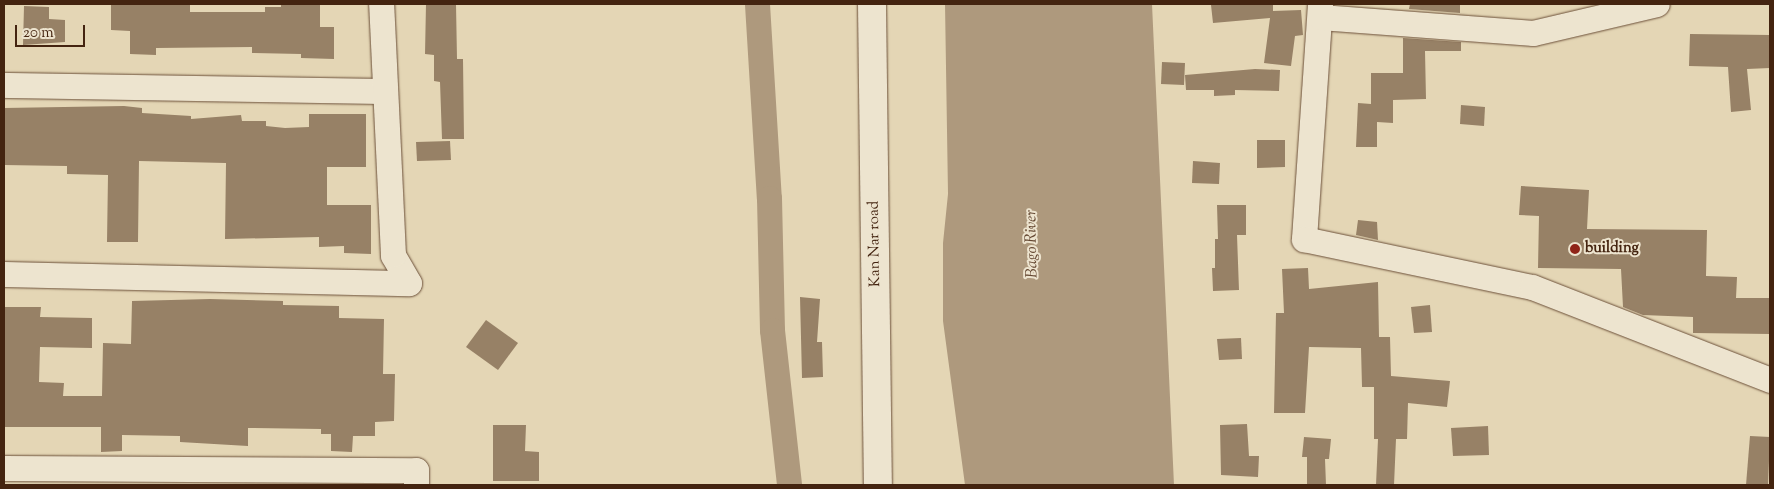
<!DOCTYPE html>
<style>
body{margin:0}
#map{position:relative;width:1774px;height:489px;overflow:hidden;background:#e4d6b5;font-family:"Sorts Mill Goudy",serif}
div>[style]{position:absolute}
.water>*{inset:0;background:#ae997d}
.canal>*{height:25px;margin:-12.5px;padding:0 12.5px;transform-origin:12.5px;border-radius:12.5px;background:#ae997d}
.building>*{inset:0;background:#978166}
.roads{filter:drop-shadow(0 0 1px #6c5039) drop-shadow(0 0 1px #6c5039)}
.minor>*{height:25px;margin:-12.5px;padding:0 12.5px;transform-origin:12.5px;border-radius:12.5px;background:#ede4cf}
.tertiary>*{height:28px;margin:-14px;padding:0 14px;transform-origin:14px;border-radius:14px;background:#ede4cf}
.dots>*{width:14px;height:14px;translate:-50% -50%;box-sizing:border-box;border:2px solid #ede4cf;border-radius:50%}
span{translate:-50% -50%;white-space:nowrap;text-align:center;line-height:1.15;-webkit-text-stroke:4px #ede4cf;paint-order:stroke}
.street-label{font-size:15px;color:#442410}
.poi-label{font-size:15px;color:#442410;font-weight:700}
.left{translate:0 -50%;text-align:left}
.water-label{font-size:16px;color:#644731;font-style:italic}
.frame{position:absolute;inset:0;border:5px solid #442410;pointer-events:none}
.scale{position:absolute;left:15px;top:25px;width:70px;height:22px;box-sizing:border-box;border:2px solid #442410;border-top:0;padding-left:6px;font-size:15px;line-height:18px;white-space:nowrap;color:#442410;-webkit-text-stroke:4px #ede4cf;paint-order:stroke}
</style>
<div id="map">
<div class="water">
<div style="clip-path:polygon(945px 4px,1152px 4px,1174px 485px,965px 485px,943px 321px,943px 243px,948px 194px)"></div>
</div>
<div class="canal">
<div style="left:757px;top:4px;width:194px;rotate:86.5deg"></div>
<div style="left:769px;top:198px;width:132px;rotate:88.7deg"></div>
<div style="left:772px;top:330px;width:156px;rotate:83.7deg"></div>
</div>
<div class="building">
<div style="clip-path:polygon(111px 4px,190px 4px,190px 12px,265px 12px,265px 7px,281px 7px,281px 4px,320px 4px,320px 27px,334px 27px,334px 59px,301px 58px,301px 54px,252px 53px,252px 47px,156px 48px,156px 55px,130px 54px,130px 31px,111px 30px)"></div>
<div style="clip-path:polygon(426px 4px,456px 4px,457px 59px,463px 59px,464px 139px,442px 139px,440px 82px,434px 81px,434px 55px,425px 54px)"></div>
<div style="clip-path:polygon(1273px 4px,1273px 11px,1301px 10px,1303px 35px,1295px 36px,1291px 66px,1264px 63px,1270px 18px,1213px 23px,1211px 5px)"></div>
<div style="clip-path:polygon(1410px 4px,1460px 4px,1460px 13px,1409px 9px)"></div>
<div style="clip-path:polygon(24px 6px,49px 7px,49px 19px,65px 20px,65px 42px,23px 45px)"></div>
<div style="clip-path:polygon(1690px 34px,1770px 35px,1770px 68px,1747px 69px,1751px 110px,1731px 112px,1728px 67px,1689px 66px)"></div>
<div style="clip-path:polygon(1403px 38px,1461px 42px,1461px 51px,1425px 51px,1426px 99px,1393px 100px,1393px 123px,1377px 122px,1377px 147px,1356px 147px,1358px 103px,1371px 104px,1371px 73px,1403px 73px)"></div>
<div style="clip-path:polygon(1162px 62px,1185px 63px,1184px 85px,1161px 84px)"></div>
<div style="clip-path:polygon(1255px 69px,1280px 70px,1279px 91px,1235px 90px,1235px 95px,1214px 96px,1214px 90px,1186px 90px,1185px 75px)"></div>
<div style="clip-path:polygon(1461px 105px,1485px 107px,1484px 126px,1460px 124px)"></div>
<div style="clip-path:polygon(124px 106px,142px 108px,142px 113px,191px 116px,191px 119px,241px 115px,242px 121px,266px 121px,266px 126px,285px 128px,309px 127px,309px 114px,366px 114px,366px 167px,327px 167px,327px 205px,371px 205px,371px 254px,344px 253px,344px 246px,319px 247px,319px 237px,225px 239px,226px 163px,139px 161px,138px 242px,107px 242px,108px 175px,67px 174px,67px 166px,4px 165px,4px 108px)"></div>
<div style="clip-path:polygon(1257px 140px,1285px 140px,1285px 167px,1257px 168px)"></div>
<div style="clip-path:polygon(450px 141px,451px 160px,417px 161px,416px 142px)"></div>
<div style="clip-path:polygon(1193px 161px,1220px 163px,1219px 184px,1192px 183px)"></div>
<div style="clip-path:polygon(1521px 186px,1589px 190px,1587px 229px,1707px 230px,1706px 276px,1737px 277px,1736px 298px,1770px 298px,1770px 334px,1693px 333px,1693px 317px,1643px 315px,1623px 307px,1621px 269px,1538px 268px,1539px 216px,1519px 215px)"></div>
<div style="clip-path:polygon(1217px 205px,1246px 205px,1246px 235px,1237px 235px,1239px 290px,1213px 291px,1212px 268px,1215px 268px,1215px 239px,1218px 239px)"></div>
<div style="clip-path:polygon(1358px 220px,1377px 222px,1378px 240px,1356px 235px)"></div>
<div style="clip-path:polygon(1308px 268px,1309px 289px,1378px 282px,1379px 337px,1390px 337px,1391px 376px,1450px 381px,1447px 407px,1408px 403px,1407px 439px,1396px 439px,1394px 485px,1376px 485px,1378px 439px,1374px 439px,1374px 387px,1362px 387px,1361px 348px,1309px 347px,1305px 413px,1274px 413px,1276px 313px,1284px 313px,1282px 269px)"></div>
<div style="clip-path:polygon(800px 297px,820px 299px,817px 342px,822px 342px,823px 377px,802px 378px)"></div>
<div style="clip-path:polygon(210px 299px,283px 301px,283px 305px,339px 306px,339px 318px,384px 319px,383px 374px,395px 374px,394px 421px,375px 422px,375px 436px,353px 436px,352px 452px,331px 451px,331px 434px,321px 434px,321px 429px,248px 428px,248px 446px,180px 442px,180px 436px,122px 435px,122px 451px,101px 452px,101px 427px,4px 427px,4px 307px,41px 307px,40px 317px,92px 318px,92px 348px,40px 347px,39px 382px,64px 383px,63px 396px,102px 396px,103px 343px,131px 344px,132px 301px)"></div>
<div style="clip-path:polygon(1430px 305px,1432px 332px,1414px 333px,1411px 307px)"></div>
<div style="clip-path:polygon(486px 320px,518px 343px,498px 370px,466px 347px)"></div>
<div style="clip-path:polygon(1241px 338px,1242px 359px,1219px 360px,1217px 339px)"></div>
<div style="clip-path:polygon(1247px 424px,1249px 456px,1259px 456px,1258px 477px,1221px 475px,1220px 425px)"></div>
<div style="clip-path:polygon(493px 425px,526px 425px,525px 451px,539px 452px,539px 481px,493px 481px)"></div>
<div style="clip-path:polygon(1488px 426px,1489px 455px,1453px 456px,1451px 428px)"></div>
<div style="clip-path:polygon(1750px 436px,1770px 437px,1768px 485px,1746px 485px)"></div>
<div style="clip-path:polygon(1304px 437px,1331px 439px,1329px 459px,1325px 459px,1326px 485px,1307px 485px,1307px 457px,1302px 457px)"></div>
</div>
<div class="roads">
<div class="minor">
<div style="left:1320px;top:4px;width:236px;rotate:93.9deg"></div>
<div style="left:1304px;top:239px;width:233px;rotate:11.9deg"></div>
<div style="left:1532px;top:287px;width:256px;rotate:21.3deg"></div>
<div style="left:1320px;top:17px;width:214px;rotate:4.3deg"></div>
<div style="left:1533px;top:33px;width:127px;rotate:-13.2deg"></div>
<div style="left:4px;top:85px;width:381px;rotate:0.9deg"></div>
<div style="left:4px;top:274px;width:405px;rotate:1.3deg"></div>
<div style="left:409px;top:283px;width:32px;rotate:-120deg"></div>
<div style="left:393px;top:255px;width:251px;rotate:-92.7deg"></div>
<div style="left:4px;top:468px;width:412px;rotate:0.3deg"></div>
<div style="left:416px;top:470px;width:15px;rotate:90deg"></div>
</div>
<div class="tertiary">
<div style="left:872px;top:4px;width:481px;rotate:89.3deg"></div>
</div>
</div>
<div class="dots">
<div style="left:1575px;top:249px;background:#8f2418"></div>
</div>
<div class="street-label">
<span style="left:875px;top:244px;rotate:-91deg">Kan Nar road</span>
</div>
<div class="poi-label">
<span class="left" style="left:1585px;top:249px">building</span>
</div>
<div class="water-label">
<span style="left:1033px;top:244px;rotate:-91deg">Bago River</span>
</div>
<div class="frame"></div>
<div class="scale">20 m</div>
</div>
